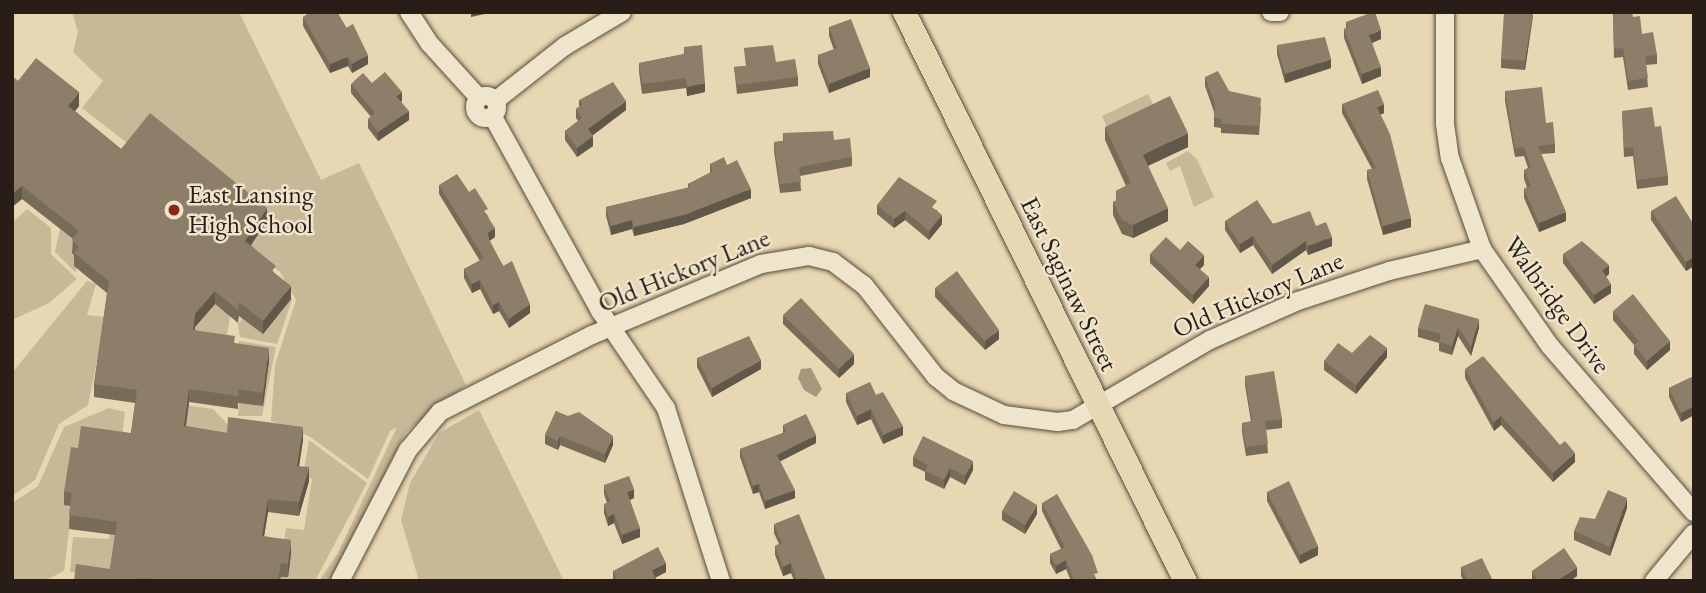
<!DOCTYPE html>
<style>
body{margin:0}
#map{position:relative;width:1706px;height:593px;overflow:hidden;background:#e7d7b2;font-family:"EB Garamond",serif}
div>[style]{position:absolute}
.green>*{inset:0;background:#c7b898}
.water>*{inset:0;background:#a6987d}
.roads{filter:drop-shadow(0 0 2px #584c3e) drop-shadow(0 0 2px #584c3e)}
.minor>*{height:18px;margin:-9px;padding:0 9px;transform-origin:9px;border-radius:9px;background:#efe5cd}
.minor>.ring{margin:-9px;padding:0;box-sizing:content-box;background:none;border:18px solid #efe5cd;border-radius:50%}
.major>*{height:23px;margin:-11.5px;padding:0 11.5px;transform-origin:11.5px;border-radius:11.5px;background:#e7d7b2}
.wall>*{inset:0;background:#786c59}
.shaded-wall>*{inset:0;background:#625849}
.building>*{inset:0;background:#8c7e68}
.dots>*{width:19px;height:19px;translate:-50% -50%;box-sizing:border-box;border:4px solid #efe5cd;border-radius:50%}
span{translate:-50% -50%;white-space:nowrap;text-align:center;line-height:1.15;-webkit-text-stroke:5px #efe5cd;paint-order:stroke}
.poi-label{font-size:26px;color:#291e17}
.left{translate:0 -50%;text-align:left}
.street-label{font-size:26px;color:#291e17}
.frame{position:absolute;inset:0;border:14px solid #291e17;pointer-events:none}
</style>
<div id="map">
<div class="green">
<div style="clip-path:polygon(72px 12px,239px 12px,321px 180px,359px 163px,466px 385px,406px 432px,330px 581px,319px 581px,338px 553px,397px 427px,390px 431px,368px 479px,309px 436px,271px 421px,275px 365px,296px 300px,280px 272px,250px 248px,252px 240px,82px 108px,103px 81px,73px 52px,78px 32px)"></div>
<div style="clip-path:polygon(1148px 94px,1156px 110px,1109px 132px,1102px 116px)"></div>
<div style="clip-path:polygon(1188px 151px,1197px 159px,1214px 197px,1194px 207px,1180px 166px,1170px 171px,1166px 163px)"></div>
<div style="clip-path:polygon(27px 209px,51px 228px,51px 254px,77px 279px,49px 303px,12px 320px,12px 223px)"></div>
<div style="clip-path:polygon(60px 229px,79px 244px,76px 273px,55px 252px)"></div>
<div style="clip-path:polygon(276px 276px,292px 300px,277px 344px,240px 337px,238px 324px)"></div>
<div style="clip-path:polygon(87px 281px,96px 284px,87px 315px,106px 317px,88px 405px,59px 424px,35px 480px,12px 496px,12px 373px)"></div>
<div style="clip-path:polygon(215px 304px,230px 316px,225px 348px,193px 343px,195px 327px)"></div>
<div style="clip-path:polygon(239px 341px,276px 347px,262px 416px,238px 416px,239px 403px,263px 406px,234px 356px)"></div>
<div style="clip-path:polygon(177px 404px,213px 409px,229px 426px,227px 446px,184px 439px)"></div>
<div style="clip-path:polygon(109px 408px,125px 412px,121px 444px,65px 505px,72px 506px,64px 571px,44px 581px,12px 581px,12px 503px,38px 486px,64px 427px)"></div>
<div style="clip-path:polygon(479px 410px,564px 581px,419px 581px,401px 520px,410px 483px,439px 433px)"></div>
<div style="clip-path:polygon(309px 440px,367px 483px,316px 579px,280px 581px,281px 577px,287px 577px,282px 552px,286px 528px,304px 530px,312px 479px,303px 475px)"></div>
<div style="clip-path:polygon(114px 508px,120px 509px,111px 578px,70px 572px,73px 537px,109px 539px)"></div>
</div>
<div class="water">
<div style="clip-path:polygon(811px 368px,822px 389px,816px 397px,804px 390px,798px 378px,801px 369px)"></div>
</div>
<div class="roads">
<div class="minor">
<div style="left:409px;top:12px;width:38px;rotate:57deg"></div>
<div style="left:430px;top:44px;width:73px;rotate:47.8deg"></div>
<div style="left:1271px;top:12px;width:9px"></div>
<div style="left:1445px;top:12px;width:112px;rotate:90deg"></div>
<div style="left:1445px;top:124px;width:34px;rotate:82deg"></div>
<div style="left:1450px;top:158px;width:96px;rotate:70.6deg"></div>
<div style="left:1482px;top:249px;width:118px;rotate:55deg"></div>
<div style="left:1550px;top:346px;width:220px;rotate:49.1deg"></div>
<div class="ring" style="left:475px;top:96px;width:4px;height:4px"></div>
<div style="left:495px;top:101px;width:89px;rotate:-38.2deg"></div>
<div style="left:565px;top:46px;width:66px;rotate:-30.8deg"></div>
<div style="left:493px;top:117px;width:222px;rotate:61.1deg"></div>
<div style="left:600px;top:311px;width:117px;rotate:55.8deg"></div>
<div style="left:666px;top:408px;width:182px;rotate:72.4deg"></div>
<div style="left:340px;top:581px;width:148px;rotate:-62.6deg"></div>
<div style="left:408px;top:450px;width:50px;rotate:-49.9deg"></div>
<div style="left:440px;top:412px;width:170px;rotate:-26.9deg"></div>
<div style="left:592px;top:335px;width:183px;rotate:-22.8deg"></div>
<div style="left:761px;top:264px;width:49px;rotate:-9.5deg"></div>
<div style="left:809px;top:256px;width:25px;rotate:14deg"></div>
<div style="left:833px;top:262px;width:39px;rotate:37deg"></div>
<div style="left:864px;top:285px;width:117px;rotate:52deg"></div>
<div style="left:936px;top:377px;width:22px;rotate:39deg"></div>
<div style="left:953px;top:391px;width:56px;rotate:25.2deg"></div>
<div style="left:1004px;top:415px;width:54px;rotate:7.4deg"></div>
<div style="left:1058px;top:422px;width:15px;rotate:-8deg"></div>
<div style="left:1073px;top:420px;width:159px;rotate:-30.3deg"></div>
<div style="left:1210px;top:340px;width:96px;rotate:-23.9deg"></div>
<div style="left:1298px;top:301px;width:96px;rotate:-18.2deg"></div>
<div style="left:1389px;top:271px;width:96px;rotate:-13.3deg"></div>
<div style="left:1654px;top:581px;width:62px;rotate:-50.2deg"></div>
</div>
<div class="major">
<div style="left:904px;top:12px;width:635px;rotate:63.72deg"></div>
</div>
</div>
<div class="wall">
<div style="clip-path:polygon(308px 12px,337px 12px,368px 64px,352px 73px,348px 66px,330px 73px,303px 26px,303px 17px,308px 14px)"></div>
<div style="clip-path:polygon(1533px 12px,1525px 70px,1501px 68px,1501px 59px)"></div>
<div style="clip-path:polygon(1613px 12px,1633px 17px,1642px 34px,1657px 55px,1657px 64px,1646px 65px,1648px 87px,1628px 90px,1623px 57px,1614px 58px)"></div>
<div style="clip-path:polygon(1346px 22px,1381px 39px,1372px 43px,1381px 76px,1362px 84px,1344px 38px,1344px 29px,1346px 28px)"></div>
<div style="clip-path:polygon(829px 27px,870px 77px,829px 93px,818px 64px,818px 55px,834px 50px,829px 36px)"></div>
<div style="clip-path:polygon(1277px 45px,1331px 68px,1285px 83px,1277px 54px)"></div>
<div style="clip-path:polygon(684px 47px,705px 92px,687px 96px,686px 88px,642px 94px,639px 72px,639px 63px,684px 54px)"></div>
<div style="clip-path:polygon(744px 48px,776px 62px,798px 77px,798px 86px,737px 94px,734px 67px,746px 66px)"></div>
<div style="clip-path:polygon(12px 76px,18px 81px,79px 106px,75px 111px,121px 149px,267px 221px,251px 245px,276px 275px,291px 299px,263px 334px,239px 316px,238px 323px,215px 304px,195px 327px,195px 330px,235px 343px,269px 361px,263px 406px,238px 403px,238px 409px,189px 402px,186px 426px,227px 433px,303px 440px,299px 466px,309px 481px,299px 516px,268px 512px,264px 536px,291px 553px,288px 577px,281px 577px,280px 581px,74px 581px,110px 569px,115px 535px,69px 529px,70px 506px,64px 505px,64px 492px,78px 448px,131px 433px,135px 403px,94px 397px,94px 384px,107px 293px,74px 266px,74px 255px,72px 253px,73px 239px,22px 199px,12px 207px)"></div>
<div style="clip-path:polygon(1205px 77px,1229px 91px,1261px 107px,1259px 135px,1221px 133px,1221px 128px,1214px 127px,1214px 112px,1205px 86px)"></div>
<div style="clip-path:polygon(372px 83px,402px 101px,401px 102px,409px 120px,378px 141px,368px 128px,368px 119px,371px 117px,351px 93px,351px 84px)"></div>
<div style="clip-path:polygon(1505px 91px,1546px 123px,1555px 144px,1555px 153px,1541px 154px,1566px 221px,1539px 232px,1524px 198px,1524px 189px,1527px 187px,1524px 179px,1524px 170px,1528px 168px,1524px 156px,1515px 157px,1505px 101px)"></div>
<div style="clip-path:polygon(579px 100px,626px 110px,592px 135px,593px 146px,577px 157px,565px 140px,565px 131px,578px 121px,576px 118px,576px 109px,579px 107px)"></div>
<div style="clip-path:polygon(1342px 104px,1384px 113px,1380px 115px,1411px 227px,1383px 235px,1367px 179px,1367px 170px,1372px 169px,1342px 113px)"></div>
<div style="clip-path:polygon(1622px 111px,1655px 127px,1668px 176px,1668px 185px,1637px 189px,1633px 156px,1624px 157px)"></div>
<div style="clip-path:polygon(1105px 127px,1188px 147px,1148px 166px,1168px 221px,1133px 238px,1122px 234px,1113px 215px,1113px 202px,1116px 201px,1116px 191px,1126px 186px,1105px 140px)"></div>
<div style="clip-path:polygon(783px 133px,834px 140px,852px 157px,852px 166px,800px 176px,801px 191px,780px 193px,774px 151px,774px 142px,783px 141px)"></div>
<div style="clip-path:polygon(710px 164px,727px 165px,751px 198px,684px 224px,634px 236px,632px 229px,611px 235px,606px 216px,606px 207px,688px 188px,688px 184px,710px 173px)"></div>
<div style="clip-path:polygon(439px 185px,469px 192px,488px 216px,495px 237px,489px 241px,530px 313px,509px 328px,499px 311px,493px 314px,480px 289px,472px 293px,464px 278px,464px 269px,480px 261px,439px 194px)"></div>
<div style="clip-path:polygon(877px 205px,937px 210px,942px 224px,929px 240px,905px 220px,894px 228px,877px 214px)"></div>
<div style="clip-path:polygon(1651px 211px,1694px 225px,1694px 266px,1686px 271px,1651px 220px)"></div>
<div style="clip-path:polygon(1225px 221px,1316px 226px,1332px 246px,1308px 255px,1306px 250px,1272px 274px,1253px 245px,1240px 253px,1225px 230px)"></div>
<div style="clip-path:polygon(1180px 250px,1204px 265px,1200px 269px,1209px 286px,1193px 304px,1150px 263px,1150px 254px)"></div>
<div style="clip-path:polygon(1563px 254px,1609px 274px,1606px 277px,1611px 293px,1594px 304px,1563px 263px)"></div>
<div style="clip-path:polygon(935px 288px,999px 339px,985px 350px,935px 297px)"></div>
<div style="clip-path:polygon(1613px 311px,1670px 350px,1647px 370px,1634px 354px,1634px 345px,1613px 320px)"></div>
<div style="clip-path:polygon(783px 315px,854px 364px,839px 378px,783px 324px)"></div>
<div style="clip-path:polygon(1418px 328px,1479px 328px,1471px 356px,1458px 336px,1452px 355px,1439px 351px,1439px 343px,1418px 337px)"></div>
<div style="clip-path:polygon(1352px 353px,1387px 357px,1356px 394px,1324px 370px,1324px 361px)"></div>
<div style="clip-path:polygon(697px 358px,761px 369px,712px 397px,697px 367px)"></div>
<div style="clip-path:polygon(1465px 369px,1575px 462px,1553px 482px,1501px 425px,1494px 431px,1465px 378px)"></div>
<div style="clip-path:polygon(1245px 376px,1282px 419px,1282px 428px,1266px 430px,1268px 453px,1246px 456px,1242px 432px,1242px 423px,1251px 422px,1245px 385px)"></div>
<div style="clip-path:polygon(1694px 376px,1694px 415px,1681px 422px,1669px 397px,1669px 388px)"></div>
<div style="clip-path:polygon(846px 393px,876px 395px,903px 435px,883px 444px,871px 419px,857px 425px,846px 402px)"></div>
<div style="clip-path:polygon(556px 411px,613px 445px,605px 463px,560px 445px,558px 450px,545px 444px,545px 435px)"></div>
<div style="clip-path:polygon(783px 425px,816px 443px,780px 461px,795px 498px,765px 509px,759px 492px,753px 494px,740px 457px,740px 449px,783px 433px)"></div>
<div style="clip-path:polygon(913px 457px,973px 470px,965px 485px,950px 477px,944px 489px,925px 480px,925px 472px,913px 466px)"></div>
<div style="clip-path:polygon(604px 485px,634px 498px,630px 500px,640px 537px,622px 544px,614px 523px,608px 526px,604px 513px,604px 504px,607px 503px,604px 494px)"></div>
<div style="clip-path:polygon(1267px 492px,1318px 555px,1300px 564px,1267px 501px)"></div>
<div style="clip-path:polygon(1042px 503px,1098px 581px,1071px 581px,1066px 569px,1056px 574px,1050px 563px,1050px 554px,1061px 549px,1042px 511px)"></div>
<div style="clip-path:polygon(1627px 508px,1610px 556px,1574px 540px,1574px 531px,1595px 519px)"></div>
<div style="clip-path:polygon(1002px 511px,1037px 514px,1025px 534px,1002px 520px)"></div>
<div style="clip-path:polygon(774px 524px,826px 581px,794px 581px,791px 573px,783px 576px,775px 555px,775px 546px,779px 544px,774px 533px)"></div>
<div style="clip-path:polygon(1461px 567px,1493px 581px,1464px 581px,1461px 576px)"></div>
<div style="clip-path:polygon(613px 571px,666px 572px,655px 578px,657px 581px,613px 581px)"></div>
<div style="clip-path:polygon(1532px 571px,1577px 576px,1570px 581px,1532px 581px)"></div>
</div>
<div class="shaded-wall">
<div style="clip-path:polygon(471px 12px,494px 12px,471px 17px)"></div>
<div style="clip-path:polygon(1533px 12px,1533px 16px,1525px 70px,1525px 61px)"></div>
<div style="clip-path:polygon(1381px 30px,1381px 39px,1369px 44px,1369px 35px)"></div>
<div style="clip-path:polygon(368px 55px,368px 64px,352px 73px,352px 64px)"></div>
<div style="clip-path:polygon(348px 57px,348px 66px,330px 73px,330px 64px)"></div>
<div style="clip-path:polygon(1331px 59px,1331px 68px,1285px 83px,1285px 74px)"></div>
<div style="clip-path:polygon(1381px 67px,1381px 76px,1362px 84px,1362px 74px)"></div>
<div style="clip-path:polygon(870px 68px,870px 77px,829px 93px,829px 84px)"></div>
<div style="clip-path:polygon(705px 83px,705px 92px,687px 96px,687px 87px)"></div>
<div style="clip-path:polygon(79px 92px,79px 106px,68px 119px,68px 106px)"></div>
<div style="clip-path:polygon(402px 92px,402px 101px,396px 105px,396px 96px)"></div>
<div style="clip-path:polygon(626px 101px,626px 110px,588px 139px,588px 129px)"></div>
<div style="clip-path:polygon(1384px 104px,1384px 113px,1377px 116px,1377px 107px)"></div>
<div style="clip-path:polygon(409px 111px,409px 120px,378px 141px,378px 132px)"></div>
<div style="clip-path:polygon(1188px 133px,1188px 147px,1143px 168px,1143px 155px)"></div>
<div style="clip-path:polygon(593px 136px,593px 146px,577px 157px,577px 148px)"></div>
<div style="clip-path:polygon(22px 186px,22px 199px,12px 207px,12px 194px)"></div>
<div style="clip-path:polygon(751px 189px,751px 198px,684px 224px,634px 236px,634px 227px)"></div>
<div style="clip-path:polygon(267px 208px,267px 221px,245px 254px,245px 241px)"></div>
<div style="clip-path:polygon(1168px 208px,1168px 221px,1133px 238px,1133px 225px)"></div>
<div style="clip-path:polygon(905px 211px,905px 220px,894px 228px,894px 219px)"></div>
<div style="clip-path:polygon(1566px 212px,1566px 221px,1539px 232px,1539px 223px)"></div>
<div style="clip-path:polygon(942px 215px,942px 224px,929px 240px,929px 231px)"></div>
<div style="clip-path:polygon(1411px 218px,1411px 227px,1383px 235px,1383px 226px)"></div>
<div style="clip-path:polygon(632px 220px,632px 229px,611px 235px,611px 226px)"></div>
<div style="clip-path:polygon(495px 228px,495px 237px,488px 242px,488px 233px)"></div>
<div style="clip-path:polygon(1253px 236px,1253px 245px,1240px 253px,1240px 244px)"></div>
<div style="clip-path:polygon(1332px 237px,1332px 246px,1308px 255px,1308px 246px)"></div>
<div style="clip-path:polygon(1306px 241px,1306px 250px,1272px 274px,1272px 265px)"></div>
<div style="clip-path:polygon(1204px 255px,1204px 265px,1195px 274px,1195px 265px)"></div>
<div style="clip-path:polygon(1694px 257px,1694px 266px,1686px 271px,1686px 262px)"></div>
<div style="clip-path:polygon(1609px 265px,1609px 274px,1602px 279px,1602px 270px)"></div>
<div style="clip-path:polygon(1209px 277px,1209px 286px,1193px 304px,1193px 295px)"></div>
<div style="clip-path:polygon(480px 280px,480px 289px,472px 293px,472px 284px)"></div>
<div style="clip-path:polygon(1611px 284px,1611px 293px,1594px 304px,1594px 295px)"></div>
<div style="clip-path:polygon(291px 286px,291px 299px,263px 334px,263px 321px)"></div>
<div style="clip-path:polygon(215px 291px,215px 304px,195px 327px,193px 343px,193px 330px,195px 314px)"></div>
<div style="clip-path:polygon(499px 302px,499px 311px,493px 314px,493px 305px)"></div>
<div style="clip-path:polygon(530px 304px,530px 313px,509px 328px,509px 319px)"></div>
<div style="clip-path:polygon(1479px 319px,1479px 328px,1471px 356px,1471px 347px)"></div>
<div style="clip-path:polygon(1458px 327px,1458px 336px,1452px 355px,1452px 346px)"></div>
<div style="clip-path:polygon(999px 330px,999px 339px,985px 350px,985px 341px)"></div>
<div style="clip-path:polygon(1670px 341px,1670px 350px,1647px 370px,1647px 361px)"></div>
<div style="clip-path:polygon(269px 348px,269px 361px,263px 406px,263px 393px)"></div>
<div style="clip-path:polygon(1387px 348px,1387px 357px,1356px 394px,1356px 385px)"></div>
<div style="clip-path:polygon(854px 354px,854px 364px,839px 378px,839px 369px)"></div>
<div style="clip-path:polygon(761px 360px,761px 369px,712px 397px,712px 388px)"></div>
<div style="clip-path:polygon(189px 389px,189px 402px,184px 439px,184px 426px)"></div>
<div style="clip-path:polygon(1694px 406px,1694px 415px,1681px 422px,1681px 413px)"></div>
<div style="clip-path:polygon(871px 409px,871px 419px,857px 425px,857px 416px)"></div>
<div style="clip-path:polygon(1501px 416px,1501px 425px,1494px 431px,1494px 422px)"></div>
<div style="clip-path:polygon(903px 426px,903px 435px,883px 444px,883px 435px)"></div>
<div style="clip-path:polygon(303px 427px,303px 440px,297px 479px,297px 466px)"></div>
<div style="clip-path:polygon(816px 435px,816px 443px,777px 463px,777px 455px)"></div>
<div style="clip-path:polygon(560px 436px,560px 445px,558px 450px,558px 441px)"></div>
<div style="clip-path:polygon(613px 436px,613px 445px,605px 463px,605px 454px)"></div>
<div style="clip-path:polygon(1575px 453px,1575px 462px,1553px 482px,1553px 473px)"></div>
<div style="clip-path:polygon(973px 461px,973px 470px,965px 485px,965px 476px)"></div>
<div style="clip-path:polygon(309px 467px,309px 481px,299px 516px,299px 502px)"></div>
<div style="clip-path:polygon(950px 468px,950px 477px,944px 489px,944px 480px)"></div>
<div style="clip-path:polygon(759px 484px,759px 492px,753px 494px,753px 486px)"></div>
<div style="clip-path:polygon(634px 489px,634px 498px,627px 501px,627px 492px)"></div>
<div style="clip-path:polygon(795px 490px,795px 498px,765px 509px,765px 501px)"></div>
<div style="clip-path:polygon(1627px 498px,1627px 508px,1610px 556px,1610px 547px)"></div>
<div style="clip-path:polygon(268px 499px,268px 512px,262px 549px,262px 536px)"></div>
<div style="clip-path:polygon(1037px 505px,1037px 514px,1025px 534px,1025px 525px)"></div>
<div style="clip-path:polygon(614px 514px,614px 523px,608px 526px,608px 517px)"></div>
<div style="clip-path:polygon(640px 528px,640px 537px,622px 544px,622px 535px)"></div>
<div style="clip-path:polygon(291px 540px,291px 553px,288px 577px,288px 564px)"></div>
<div style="clip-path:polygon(1318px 546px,1318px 555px,1300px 564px,1300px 555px)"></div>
<div style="clip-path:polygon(1066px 560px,1066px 569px,1056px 574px,1056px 566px)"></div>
<div style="clip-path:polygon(666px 563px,666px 572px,652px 579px,652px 570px)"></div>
<div style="clip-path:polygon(791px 563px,791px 573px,783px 576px,783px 567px)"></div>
<div style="clip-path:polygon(1577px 567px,1577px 576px,1570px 581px,1557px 581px)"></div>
</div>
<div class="building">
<div style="clip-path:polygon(311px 12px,337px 12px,346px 28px,353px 24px,368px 55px,352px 64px,348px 57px,330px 64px,303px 17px)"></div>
<div style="clip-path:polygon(1373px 12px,1375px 12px,1381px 30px,1369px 35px,1381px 67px,1362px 74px,1344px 29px,1348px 27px,1346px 22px)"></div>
<div style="clip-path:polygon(1504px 12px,1533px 12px,1525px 61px,1501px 59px)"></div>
<div style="clip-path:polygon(1613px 12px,1632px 12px,1633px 17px,1640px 16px,1642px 34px,1653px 32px,1657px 55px,1645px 56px,1648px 78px,1628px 81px,1623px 48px,1614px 49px)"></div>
<div style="clip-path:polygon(851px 19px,870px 68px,829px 84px,818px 55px,837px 48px,829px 27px)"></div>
<div style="clip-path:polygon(1325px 37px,1331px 59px,1285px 74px,1277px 45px)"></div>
<div style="clip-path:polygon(702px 45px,705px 83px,687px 87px,686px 78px,642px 84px,639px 63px,685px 54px,684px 47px)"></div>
<div style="clip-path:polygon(773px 45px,776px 62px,795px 59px,798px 77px,737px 85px,734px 67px,747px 66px,744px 48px)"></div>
<div style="clip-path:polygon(36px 58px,79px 92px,68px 106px,121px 149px,150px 113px,267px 208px,245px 241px,276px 266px,272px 271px,291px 286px,263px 321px,239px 302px,238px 310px,215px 291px,195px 314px,193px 330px,235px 336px,234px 343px,269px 348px,263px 393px,238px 389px,238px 396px,189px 389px,184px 426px,227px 433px,228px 417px,303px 427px,297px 466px,309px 467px,299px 502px,268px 499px,262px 536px,291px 540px,288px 564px,281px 563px,278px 581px,163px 581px,142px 578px,142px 581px,74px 581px,76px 564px,110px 569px,117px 522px,69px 515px,72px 493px,64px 492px,71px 447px,78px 448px,81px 426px,131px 433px,137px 390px,94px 384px,109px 281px,74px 253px,79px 247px,72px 240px,79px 231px,22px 186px,12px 194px,12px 76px,18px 81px)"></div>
<div style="clip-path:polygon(1218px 71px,1229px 91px,1261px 98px,1259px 126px,1221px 124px,1222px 119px,1214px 118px,1215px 104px,1205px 77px)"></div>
<div style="clip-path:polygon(385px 72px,402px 92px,396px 96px,409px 111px,378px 132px,368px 119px,375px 113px,351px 84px,363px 73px,372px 83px)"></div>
<div style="clip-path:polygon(613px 82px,626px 101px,588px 129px,593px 136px,577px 148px,565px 131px,582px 118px,576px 109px,583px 104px,579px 100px)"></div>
<div style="clip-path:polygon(1542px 87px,1546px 123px,1553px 122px,1555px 144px,1538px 146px,1566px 212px,1539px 223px,1524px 189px,1531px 186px,1524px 170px,1531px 167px,1524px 147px,1515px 148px,1505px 91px)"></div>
<div style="clip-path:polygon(1378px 90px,1384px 104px,1377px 107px,1390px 134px,1411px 218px,1383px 226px,1367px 170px,1376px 168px,1342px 104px)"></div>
<div style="clip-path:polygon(1170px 96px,1188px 133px,1143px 155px,1168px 208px,1133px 225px,1122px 220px,1113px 202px,1117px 200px,1116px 191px,1131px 183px,1105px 127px)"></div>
<div style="clip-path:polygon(1652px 107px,1655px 127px,1661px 126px,1668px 176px,1637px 180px,1633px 147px,1624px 148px,1622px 111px)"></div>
<div style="clip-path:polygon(833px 131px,834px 140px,850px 138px,852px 157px,799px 167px,801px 182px,780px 184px,774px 142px,784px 141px,783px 133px)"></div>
<div style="clip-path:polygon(724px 157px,727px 165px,737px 160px,751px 189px,684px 215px,634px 227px,632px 220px,611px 226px,606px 207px,690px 187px,688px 184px,713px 171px,710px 164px)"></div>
<div style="clip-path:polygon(457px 174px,469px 192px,475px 188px,488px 209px,484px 211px,495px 228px,488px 233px,489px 239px,503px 266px,512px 261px,530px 304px,509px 319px,499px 302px,493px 305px,480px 280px,472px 284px,464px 269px,484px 258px,439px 185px)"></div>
<div style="clip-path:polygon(899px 177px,937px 201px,932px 207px,942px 215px,929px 231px,905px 211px,894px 219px,877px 205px)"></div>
<div style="clip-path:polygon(1676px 196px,1694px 225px,1694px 257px,1686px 262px,1651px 211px)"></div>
<div style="clip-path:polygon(1257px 200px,1273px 224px,1310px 211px,1316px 226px,1326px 222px,1332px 237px,1308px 246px,1306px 241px,1272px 265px,1253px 236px,1240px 244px,1225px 221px)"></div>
<div style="clip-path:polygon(1166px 237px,1180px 250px,1188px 241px,1204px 255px,1195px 265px,1209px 277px,1193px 295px,1150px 254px)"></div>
<div style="clip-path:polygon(1582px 241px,1609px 265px,1602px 270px,1611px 284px,1594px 295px,1563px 254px)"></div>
<div style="clip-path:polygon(957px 271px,999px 330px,985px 341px,935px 288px)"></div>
<div style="clip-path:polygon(1633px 294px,1670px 341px,1647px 361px,1634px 345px,1639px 341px,1613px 311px)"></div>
<div style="clip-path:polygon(801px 298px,854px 354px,839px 369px,783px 315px)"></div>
<div style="clip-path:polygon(1425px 304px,1479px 319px,1471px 347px,1458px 327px,1452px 346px,1439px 342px,1441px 334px,1418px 328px)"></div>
<div style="clip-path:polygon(1370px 335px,1387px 348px,1356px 385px,1324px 361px,1338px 343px,1352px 353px)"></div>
<div style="clip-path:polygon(749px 336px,761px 360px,712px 388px,697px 358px)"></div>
<div style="clip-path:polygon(1483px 356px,1560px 445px,1565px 441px,1575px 453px,1553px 473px,1501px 416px,1494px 422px,1465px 369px)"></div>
<div style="clip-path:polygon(1274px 371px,1282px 419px,1265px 421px,1268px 444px,1246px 447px,1242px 423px,1252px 421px,1245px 376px)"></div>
<div style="clip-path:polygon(1694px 376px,1694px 406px,1681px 413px,1669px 388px)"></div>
<div style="clip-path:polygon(870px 382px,876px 395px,883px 392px,903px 426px,883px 435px,871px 409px,857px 416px,846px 393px)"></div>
<div style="clip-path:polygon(556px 411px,568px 416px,579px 412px,613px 436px,605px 454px,560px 436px,558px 441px,545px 435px)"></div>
<div style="clip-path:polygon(806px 414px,816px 435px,777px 455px,795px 490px,765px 501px,759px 484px,753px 486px,740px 449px,786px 432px,783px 425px)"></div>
<div style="clip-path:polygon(923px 436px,973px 461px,965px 476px,950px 468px,944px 480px,925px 471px,928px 465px,913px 457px)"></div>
<div style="clip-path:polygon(629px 476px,634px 489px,627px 492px,640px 528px,622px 535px,614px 514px,608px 517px,604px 504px,610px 502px,604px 485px)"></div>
<div style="clip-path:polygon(1289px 481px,1318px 546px,1300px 555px,1267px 492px)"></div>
<div style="clip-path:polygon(1608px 490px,1627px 498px,1610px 547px,1574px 531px,1580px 517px,1595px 519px)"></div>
<div style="clip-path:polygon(1014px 491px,1037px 505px,1025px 525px,1002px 511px)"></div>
<div style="clip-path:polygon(1057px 494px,1092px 555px,1098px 573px,1094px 574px,1097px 581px,1074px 581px,1066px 560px,1056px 566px,1050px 554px,1065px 547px,1042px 503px)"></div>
<div style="clip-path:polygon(799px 514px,826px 581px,804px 581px,803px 578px,797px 580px,791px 563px,783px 567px,775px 546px,782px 543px,774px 524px)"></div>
<div style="clip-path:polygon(658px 547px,666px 563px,652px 570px,657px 581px,617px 581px,613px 571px)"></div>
<div style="clip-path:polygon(1564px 548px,1577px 567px,1557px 581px,1538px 581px,1532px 571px)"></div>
<div style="clip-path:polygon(1482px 558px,1493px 581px,1468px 581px,1461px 567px)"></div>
</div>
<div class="dots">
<div style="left:174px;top:210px;background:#8f2418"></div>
</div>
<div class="poi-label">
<span class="left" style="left:188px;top:210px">East Lansing<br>High School</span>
</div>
<div class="street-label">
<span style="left:684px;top:271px;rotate:-22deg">Old Hickory Lane</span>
<span style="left:1069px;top:284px;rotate:64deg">East Saginaw Street</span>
<span style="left:1258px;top:295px;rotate:-23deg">Old Hickory Lane</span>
<span style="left:1557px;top:305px;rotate:54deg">Walbridge Drive</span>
</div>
<div class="frame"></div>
</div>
